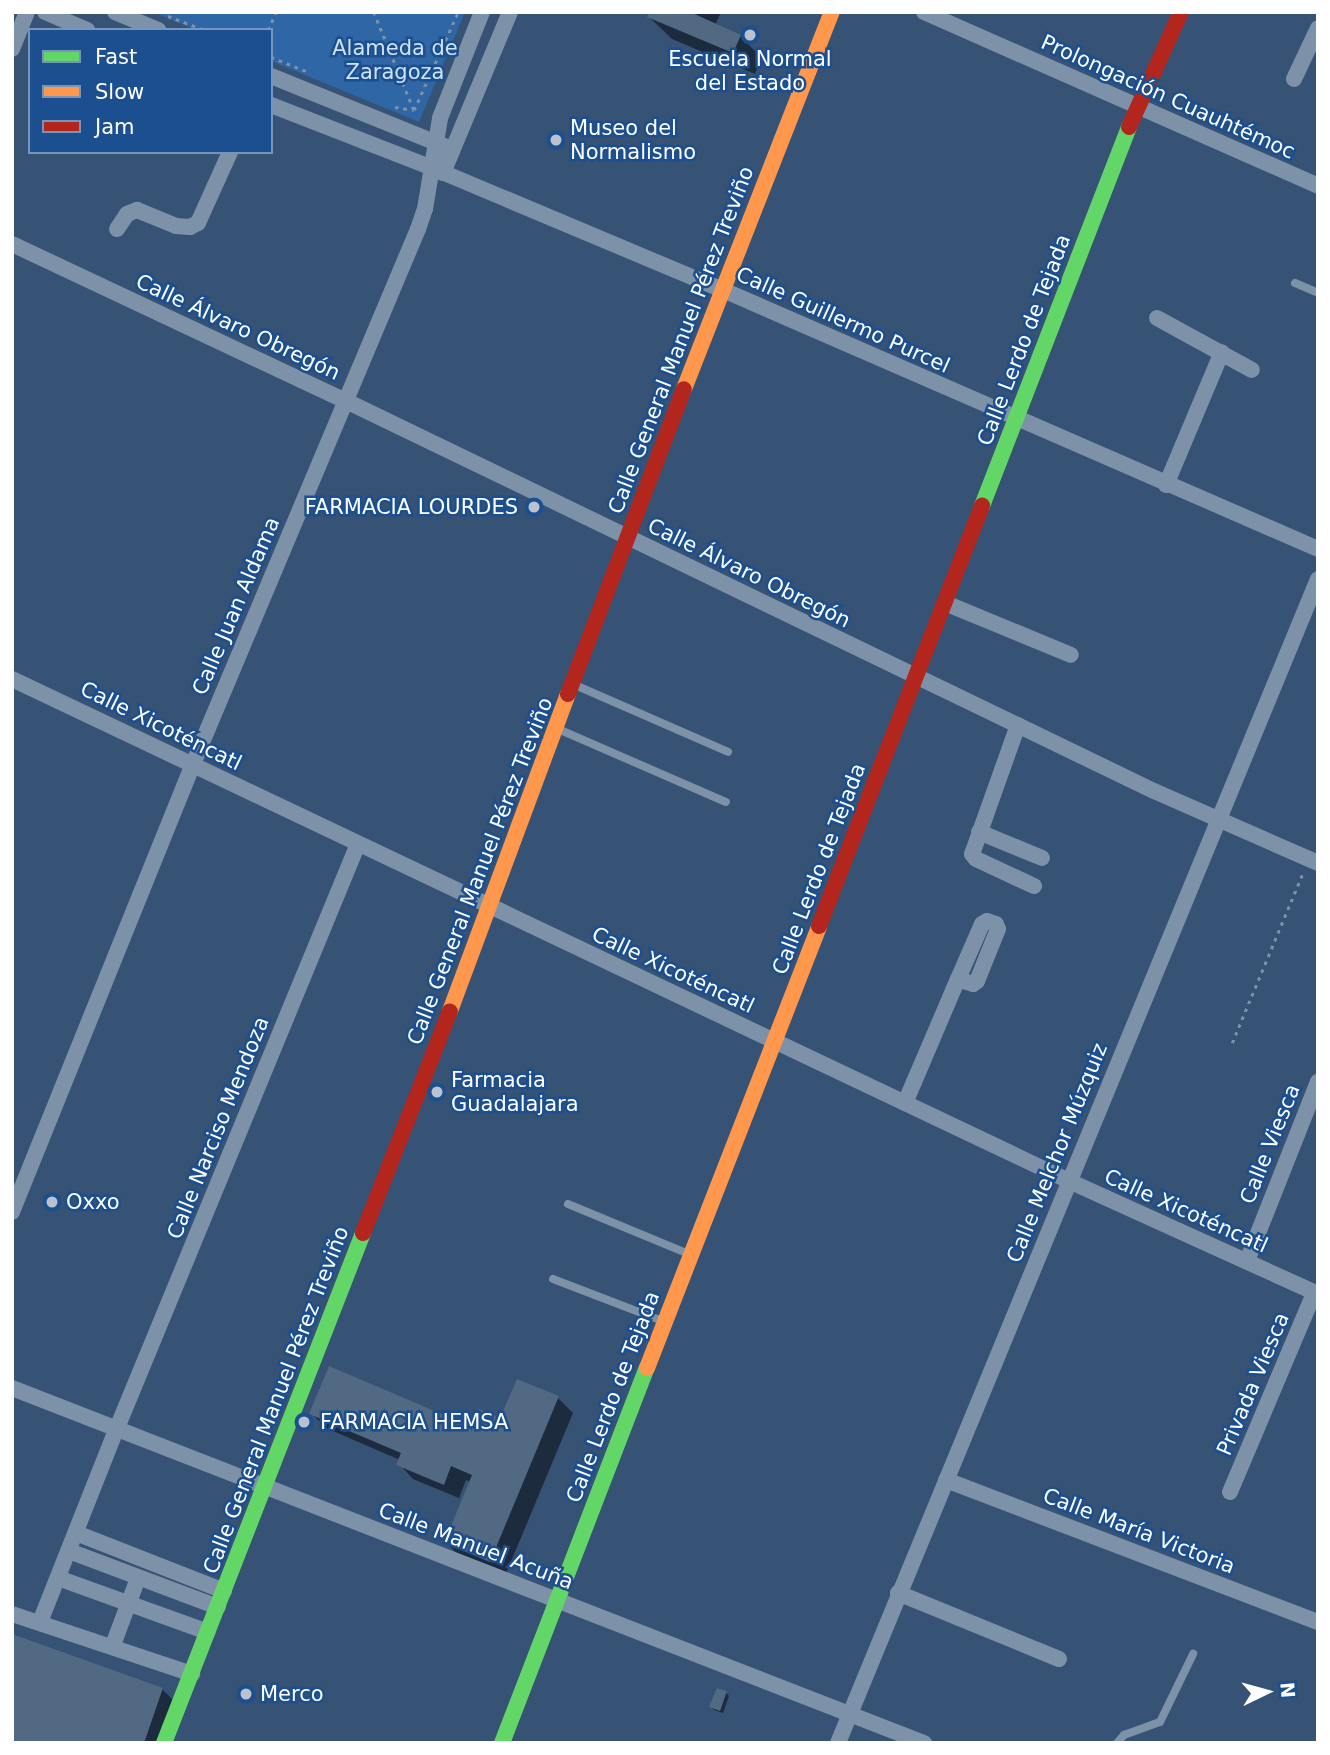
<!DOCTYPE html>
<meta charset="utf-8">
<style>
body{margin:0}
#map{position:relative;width:1330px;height:1755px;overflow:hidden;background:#365274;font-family:"DejaVu Sans",sans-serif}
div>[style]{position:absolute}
.green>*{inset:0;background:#2f66a5}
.shadow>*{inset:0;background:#0007}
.building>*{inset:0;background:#526984}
.path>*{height:2.5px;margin-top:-1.25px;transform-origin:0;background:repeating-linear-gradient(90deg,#7d92a8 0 3.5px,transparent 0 8.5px)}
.lane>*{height:8px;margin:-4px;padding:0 4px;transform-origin:4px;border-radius:4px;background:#7d92a8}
.street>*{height:16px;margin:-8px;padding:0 8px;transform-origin:8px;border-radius:8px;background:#7d92a8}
.fast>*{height:16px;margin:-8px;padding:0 8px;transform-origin:8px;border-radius:8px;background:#63d668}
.slow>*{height:16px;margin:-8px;padding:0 8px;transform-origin:8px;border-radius:8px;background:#ff974d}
.jam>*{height:16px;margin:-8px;padding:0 8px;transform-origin:8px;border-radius:8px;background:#b3261e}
.dots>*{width:19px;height:19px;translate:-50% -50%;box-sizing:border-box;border:4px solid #1b4f8f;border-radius:50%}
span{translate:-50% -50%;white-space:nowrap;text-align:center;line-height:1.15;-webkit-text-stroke:5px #1b4f8f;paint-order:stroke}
.park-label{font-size:21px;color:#cfe3fa}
.poi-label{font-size:21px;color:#fff}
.left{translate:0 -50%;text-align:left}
.right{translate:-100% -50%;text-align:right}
.street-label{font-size:21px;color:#fff}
.frame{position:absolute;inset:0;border:14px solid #fff;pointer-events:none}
.legend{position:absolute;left:28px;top:28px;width:245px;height:126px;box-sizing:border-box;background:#1b4f8f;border:2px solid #7695bc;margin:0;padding:9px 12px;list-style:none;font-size:21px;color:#fff}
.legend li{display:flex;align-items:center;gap:14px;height:35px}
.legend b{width:35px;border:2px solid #7695bc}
.north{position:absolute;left:1232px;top:1657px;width:70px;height:70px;-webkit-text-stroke:5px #1b4f8f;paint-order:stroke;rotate:85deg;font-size:19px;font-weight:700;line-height:28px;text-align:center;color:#fff}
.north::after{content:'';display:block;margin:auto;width:24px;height:32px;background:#fff;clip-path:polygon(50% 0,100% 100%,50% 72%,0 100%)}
</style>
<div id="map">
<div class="green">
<div style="clip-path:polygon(153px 12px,465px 12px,419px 122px,271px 61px,271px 30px,196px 30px)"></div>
</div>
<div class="shadow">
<div style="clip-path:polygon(664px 12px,721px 12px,715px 25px,740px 36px,762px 58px,755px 74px,672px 39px,649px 17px)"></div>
<div style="clip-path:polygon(518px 1381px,558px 1398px,573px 1413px,505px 1576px,461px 1558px,447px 1543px,471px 1482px,466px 1480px,459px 1498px,413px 1479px,399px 1464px,400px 1460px,326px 1428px,311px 1413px,473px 1429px,501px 1420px)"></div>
<div style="clip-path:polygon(12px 1635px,162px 1689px,177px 1704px,164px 1743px,12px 1743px)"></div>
<div style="clip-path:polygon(726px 1693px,729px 1696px,723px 1713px,714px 1710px,711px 1707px)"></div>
</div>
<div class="building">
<div style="clip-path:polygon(649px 12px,690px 12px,741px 35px,733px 53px,647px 17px)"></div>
<div style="clip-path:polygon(329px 1366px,472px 1427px,479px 1409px,500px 1418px,517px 1379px,559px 1396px,490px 1562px,444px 1543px,472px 1475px,451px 1466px,444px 1485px,396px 1465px,401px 1453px,309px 1414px)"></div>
<div style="clip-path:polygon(12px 1634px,163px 1688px,144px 1743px,12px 1742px)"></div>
<div style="clip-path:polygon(717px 1688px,727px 1691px,720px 1711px,709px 1707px)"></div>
</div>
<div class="path">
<div style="left:374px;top:12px;width:106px;rotate:67.8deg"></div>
<div style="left:168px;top:16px;width:39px;rotate:21deg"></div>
<div style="left:268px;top:30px;width:20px;rotate:-66deg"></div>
<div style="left:271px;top:57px;width:40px;rotate:22deg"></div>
<div style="left:395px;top:107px;width:19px;rotate:9deg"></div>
<div style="left:414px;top:110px;width:107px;rotate:-65.8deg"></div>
<div style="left:1232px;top:1043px;width:182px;rotate:-67.4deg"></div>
</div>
<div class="lane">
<div style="left:1295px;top:283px;width:25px;rotate:23deg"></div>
<div style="left:575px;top:685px;width:167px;rotate:23.6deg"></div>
<div style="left:558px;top:729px;width:183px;rotate:23.5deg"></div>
<div style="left:568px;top:1204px;width:133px;rotate:22.5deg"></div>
<div style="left:553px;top:1279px;width:120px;rotate:21deg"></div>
<div style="left:1117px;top:1743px;width:11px;rotate:-49deg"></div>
<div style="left:1124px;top:1735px;width:38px;rotate:-20deg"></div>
<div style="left:1160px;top:1722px;width:76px;rotate:-64.1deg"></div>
</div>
<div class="street">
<div style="left:45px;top:12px;width:46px;rotate:23.2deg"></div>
<div style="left:115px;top:12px;width:47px;rotate:22.7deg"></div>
<div style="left:924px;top:12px;width:431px;rotate:23.8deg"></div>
<div style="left:12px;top:49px;width:40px;rotate:-68deg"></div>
<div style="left:271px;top:76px;width:195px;rotate:22deg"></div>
<div style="left:1294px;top:79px;width:56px;rotate:-64.8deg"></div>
<div style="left:271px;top:105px;width:171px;rotate:21.3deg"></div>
<div style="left:430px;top:167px;width:318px;rotate:22.8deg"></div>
<div style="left:723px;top:290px;width:649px;rotate:23.52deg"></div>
<div style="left:443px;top:173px;width:174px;rotate:-67.4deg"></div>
<div style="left:117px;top:229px;width:18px;rotate:-56deg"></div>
<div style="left:127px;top:214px;width:11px;rotate:-22deg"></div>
<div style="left:137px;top:210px;width:42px;rotate:22.3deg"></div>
<div style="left:176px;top:226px;width:14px;rotate:4deg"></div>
<div style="left:190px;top:227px;width:9px;rotate:-27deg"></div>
<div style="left:198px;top:223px;width:78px;rotate:-65.7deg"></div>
<div style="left:12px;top:244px;width:367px;rotate:25.2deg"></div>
<div style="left:344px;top:400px;width:899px;rotate:25.77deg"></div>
<div style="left:1154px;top:791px;width:179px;rotate:23.7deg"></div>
<div style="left:1157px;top:318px;width:108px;rotate:28.7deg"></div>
<div style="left:1166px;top:485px;width:144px;rotate:-67.2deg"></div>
<div style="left:945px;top:603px;width:136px;rotate:22.4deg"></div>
<div style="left:12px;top:679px;width:1170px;rotate:25.4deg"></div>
<div style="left:1069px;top:1181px;width:273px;rotate:24.4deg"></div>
<div style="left:1018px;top:725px;width:137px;rotate:109.6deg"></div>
<div style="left:972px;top:854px;width:6px;rotate:51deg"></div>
<div style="left:976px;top:859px;width:64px;rotate:25deg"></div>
<div style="left:979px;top:832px;width:68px;rotate:22.4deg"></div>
<div style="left:905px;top:1103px;width:23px;rotate:-67deg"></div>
<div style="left:914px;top:1082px;width:112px;rotate:-66.9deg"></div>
<div style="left:958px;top:979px;width:60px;rotate:-66.4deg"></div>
<div style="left:982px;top:924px;width:6px;rotate:-31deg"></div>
<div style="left:987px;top:921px;width:9px;rotate:18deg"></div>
<div style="left:996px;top:924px;width:5px;rotate:68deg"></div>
<div style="left:998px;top:929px;width:56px;rotate:112deg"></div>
<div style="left:977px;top:981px;width:5px;rotate:143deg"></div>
<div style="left:973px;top:984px;width:16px;rotate:-162deg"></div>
<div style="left:12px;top:1212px;width:483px;rotate:-68deg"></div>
<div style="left:193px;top:764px;width:580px;rotate:-67.19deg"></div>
<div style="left:418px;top:229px;width:21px;rotate:-71deg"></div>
<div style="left:425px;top:209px;width:92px;rotate:-80.6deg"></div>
<div style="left:440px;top:118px;width:114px;rotate:-68.4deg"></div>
<div style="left:1247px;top:1261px;width:193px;rotate:-68.4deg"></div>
<div style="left:12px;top:1388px;width:979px;rotate:21.27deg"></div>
<div style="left:946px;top:1480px;width:398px;rotate:20.9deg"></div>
<div style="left:1230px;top:1492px;width:216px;rotate:-67.1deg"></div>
<div style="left:76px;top:1533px;width:159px;rotate:21.4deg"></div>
<div style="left:69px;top:1551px;width:159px;rotate:20.6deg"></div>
<div style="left:58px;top:1578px;width:159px;rotate:19.8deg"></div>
<div style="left:898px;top:1593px;width:174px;rotate:22.3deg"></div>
<div style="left:12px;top:1614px;width:190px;rotate:18.4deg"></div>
<div style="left:40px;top:1622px;width:209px;rotate:-68.4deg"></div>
<div style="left:117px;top:1428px;width:632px;rotate:-67.58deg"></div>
<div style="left:113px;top:1645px;width:72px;rotate:-69.5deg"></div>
<div style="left:838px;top:1743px;width:1259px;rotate:-67.59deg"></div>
</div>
<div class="fast">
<div style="left:982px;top:506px;width:407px;rotate:-68.8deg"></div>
<div style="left:164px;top:1743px;width:547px;rotate:-68.68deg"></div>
<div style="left:502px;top:1743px;width:402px;rotate:-68.9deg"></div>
</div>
<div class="slow">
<div style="left:684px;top:389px;width:405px;rotate:-68.6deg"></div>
<div style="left:450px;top:1011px;width:338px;rotate:-69.6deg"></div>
<div style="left:647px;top:1368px;width:474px;rotate:-68.7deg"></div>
</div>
<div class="jam">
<div style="left:1129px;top:127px;width:126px;rotate:-65.7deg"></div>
<div style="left:568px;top:694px;width:326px;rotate:-69.2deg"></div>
<div style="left:819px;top:926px;width:451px;rotate:-68.8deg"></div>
<div style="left:363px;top:1233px;width:238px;rotate:-68.6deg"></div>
</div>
<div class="dots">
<div style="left:750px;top:35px;background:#b9c2ce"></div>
<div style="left:556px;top:140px;background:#b9c2ce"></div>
<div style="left:534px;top:507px;background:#b9c2ce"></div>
<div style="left:437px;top:1092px;background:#b9c2ce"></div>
<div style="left:52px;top:1202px;background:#b9c2ce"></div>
<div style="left:304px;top:1422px;background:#b9c2ce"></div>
<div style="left:246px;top:1694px;background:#b9c2ce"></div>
</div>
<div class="park-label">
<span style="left:395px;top:60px">Alameda de<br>Zaragoza</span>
</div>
<div class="poi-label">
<span style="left:750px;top:71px">Escuela Normal<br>del Estado</span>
<span class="left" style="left:570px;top:140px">Museo del<br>Normalismo</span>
<span class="right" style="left:518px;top:507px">FARMACIA LOURDES</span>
<span class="left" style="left:451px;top:1092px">Farmacia<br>Guadalajara</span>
<span class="left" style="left:66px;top:1202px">Oxxo</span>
<span class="left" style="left:320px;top:1422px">FARMACIA HEMSA</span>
<span class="left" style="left:260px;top:1694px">Merco</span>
</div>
<div class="street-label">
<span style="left:1168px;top:97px;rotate:24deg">Prolongación Cuauhtémoc</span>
<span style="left:843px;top:320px;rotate:24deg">Calle Guillermo Purcel</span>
<span style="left:238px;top:327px;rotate:25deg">Calle Álvaro Obregón</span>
<span style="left:681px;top:340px;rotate:-69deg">Calle General Manuel Pérez Treviño</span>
<span style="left:1024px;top:340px;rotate:-69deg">Calle Lerdo de Tejada</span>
<span style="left:749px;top:573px;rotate:26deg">Calle Álvaro Obregón</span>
<span style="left:236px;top:606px;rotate:-67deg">Calle Juan Aldama</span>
<span style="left:161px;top:726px;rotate:26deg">Calle Xicoténcatl</span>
<span style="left:819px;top:869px;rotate:-69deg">Calle Lerdo de Tejada</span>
<span style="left:480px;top:871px;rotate:-69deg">Calle General Manuel Pérez Treviño</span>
<span style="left:673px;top:970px;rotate:25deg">Calle Xicoténcatl</span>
<span style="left:218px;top:1128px;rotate:-68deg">Calle Narciso Mendoza</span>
<span style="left:1270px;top:1144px;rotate:-68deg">Calle Viesca</span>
<span style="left:1057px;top:1153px;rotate:-68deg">Calle Melchor Múzquiz</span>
<span style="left:1186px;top:1211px;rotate:24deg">Calle Xicoténcatl</span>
<span style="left:1253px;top:1384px;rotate:-67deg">Privada Viesca</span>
<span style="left:613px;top:1397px;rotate:-69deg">Calle Lerdo de Tejada</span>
<span style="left:276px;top:1400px;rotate:-69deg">Calle General Manuel Pérez Treviño</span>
<span style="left:1139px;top:1531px;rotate:21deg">Calle María Victoria</span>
<span style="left:476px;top:1546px;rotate:21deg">Calle Manuel Acuña</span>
</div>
<div class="frame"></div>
<ul class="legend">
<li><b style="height:9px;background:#63d668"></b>Fast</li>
<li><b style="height:9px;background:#ff974d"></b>Slow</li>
<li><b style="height:9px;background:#b3261e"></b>Jam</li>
</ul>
<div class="north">N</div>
</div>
